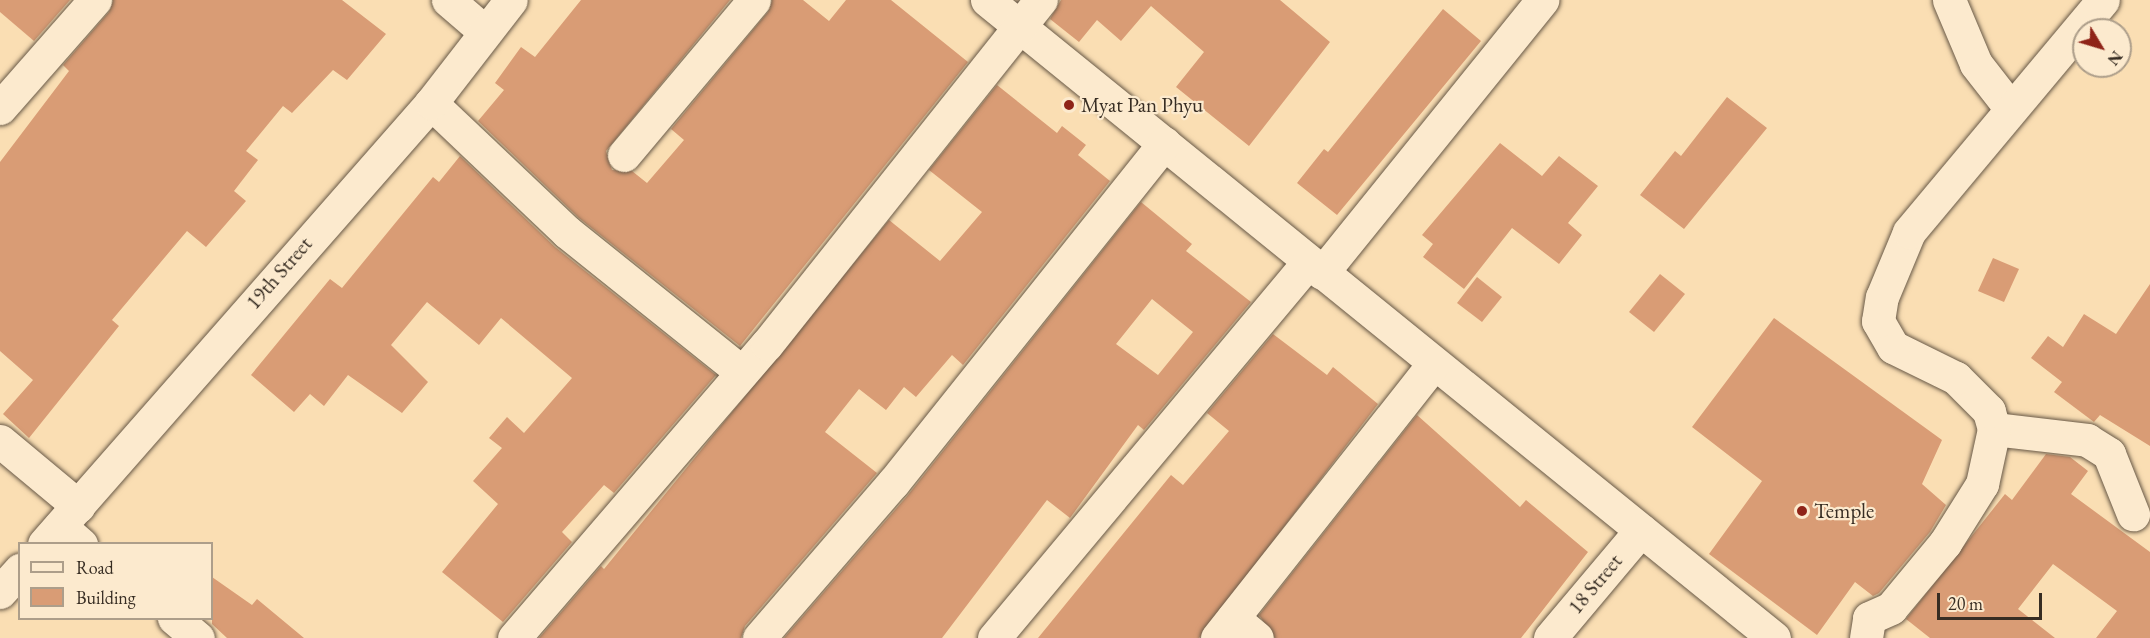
<!DOCTYPE html>
<style>
body{margin:0}
#map{position:relative;width:2150px;height:638px;overflow:hidden;background:#fadeb3;font-family:"EB Garamond",serif}
div>[style]{position:absolute}
.building>*{inset:0;background:#d99c75}
.roads{filter:drop-shadow(0 0 2px #685947) drop-shadow(0 0 2px #685947)}
.minor>*{height:33px;margin:-16.5px;padding:0 16.5px;transform-origin:16.5px;border-radius:16.5px;background:#fceace}
.dots>*{width:16px;height:16px;translate:-50% -50%;box-sizing:border-box;border:3px solid #fceace;border-radius:50%}
span{translate:-50% -50%;white-space:nowrap;text-align:center;line-height:1.15;-webkit-text-stroke:4.5px #fceace;paint-order:stroke}
.poi-label{font-size:21px;color:#372d23}
.left{translate:0 -50%;text-align:left}
.street-label{font-size:21px;color:#372d23}
.legend{position:absolute;left:18px;top:542px;width:195px;height:78px;box-sizing:border-box;background:#fceace;border:2px solid #ad9e8a;margin:0;padding:8px 10px;list-style:none;font-size:18px;color:#372d23}
.legend li{display:flex;align-items:center;gap:12px;height:30px}
.legend b{width:30px;border:2px solid #ad9e8a}
.north{position:absolute;left:2072px;top:18px;width:60px;height:60px;box-sizing:border-box;background:#fceace;border:2px solid #ad9e8a;border-radius:50%;rotate:128deg;font-size:16px;font-weight:700;line-height:24px;text-align:center;color:#372d23}
.north::after{content:'';display:block;margin:auto;width:21px;height:27px;background:#8f2418;clip-path:polygon(50% 0,100% 100%,50% 72%,0 100%)}
.scale{position:absolute;left:1937px;top:593px;width:105px;height:27px;box-sizing:border-box;border:3px solid #372d23;border-top:0;padding-left:8px;font-size:18px;line-height:21px;white-space:nowrap;color:#372d23;-webkit-text-stroke:4px #fceace;paint-order:stroke}
</style>
<div id="map">
<div class="building">
<div style="clip-path:polygon(0 0,70px 0,34px 41px,0 12px)"></div>
<div style="clip-path:polygon(113px 0,342px 0,386px 34px,347px 80px,333px 70px,292px 113px,283px 106px,246px 151px,258px 160px,234px 191px,246px 201px,206px 247px,187px 231px,112px 320px,119px 326px,29px 438px,3px 414px,33px 380px,0 351px,0 162px,69px 71px,63px 65px,109px 12px)"></div>
<div style="clip-path:polygon(581px 0,730px 0,606px 151px,612px 170px,632px 171px,647px 183px,684px 140px,671px 129px,768px 12px,772px 0,803px 0,829px 21px,846px 0,891px 0,968px 62px,740px 346px,579px 218px,478px 121px,504px 90px,495px 83px,521px 47px,535px 57px)"></div>
<div style="clip-path:polygon(1061px 0,1280px 0,1330px 42px,1249px 146px,1176px 87px,1204px 52px,1151px 6px,1121px 41px,1097px 20px,1079px 42px,1050px 19px)"></div>
<div style="clip-path:polygon(1443px 9px,1481px 41px,1337px 215px,1297px 183px,1324px 149px,1328px 152px)"></div>
<div style="clip-path:polygon(997px 85px,1057px 133px,1062px 126px,1086px 145px,1078px 155px,1110px 181px,963px 365px,952px 355px,916px 397px,904px 387px,886px 410px,859px 389px,825px 432px,877px 473px,745px 626px,741px 638px,539px 638px,601px 566px,604px 569px,889px 220px,940px 261px,982px 212px,929px 170px)"></div>
<div style="clip-path:polygon(1727px 97px,1767px 128px,1684px 229px,1640px 195px,1675px 151px,1681px 156px)"></div>
<div style="clip-path:polygon(1500px 143px,1542px 176px,1559px 156px,1598px 186px,1568px 223px,1582px 235px,1559px 264px,1512px 228px,1464px 289px,1423px 257px,1433px 244px,1422px 235px)"></div>
<div style="clip-path:polygon(460px 156px,555px 247px,716px 375px,614px 493px,604px 485px,562px 532px,572px 542px,503px 622px,442px 572px,498px 504px,473px 481px,502px 448px,489px 438px,507px 417px,524px 433px,572px 378px,501px 318px,479px 345px,427px 302px,391px 345px,428px 382px,402px 413px,348px 375px,324px 406px,310px 394px,294px 412px,251px 375px,330px 279px,342px 288px,433px 177px,439px 182px)"></div>
<div style="clip-path:polygon(evenodd,1141px 202px,1192px 244px,1186px 251px,1251px 302px,1144px 430px,1138px 425px,1070px 518px,1047px 500px,942px 638px,784px 638px,908px 495px,1141px 202px,1152px 299px,1193px 332px,1158px 375px,1116px 344px,1152px 299px)"></div>
<div style="clip-path:polygon(1993px 258px,2019px 269px,2004px 302px,1978px 291px)"></div>
<div style="clip-path:polygon(1660px 274px,1685px 294px,1654px 332px,1629px 312px)"></div>
<div style="clip-path:polygon(1477px 277px,1502px 297px,1482px 322px,1457px 303px)"></div>
<div style="clip-path:polygon(2150px 284px,2150px 446px,2100px 415px,2094px 422px,2054px 392px,2062px 382px,2031px 358px,2048px 336px,2063px 347px,2084px 314px,2116px 334px)"></div>
<div style="clip-path:polygon(1774px 318px,1942px 440px,1922px 484px,1946px 505px,1930px 532px,1879px 593px,1873px 596px,1855px 582px,1817px 635px,1709px 554px,1762px 481px,1692px 427px)"></div>
<div style="clip-path:polygon(1273px 334px,1327px 375px,1333px 367px,1378px 404px,1199px 638px,1038px 638px,1171px 475px,1183px 485px,1229px 431px,1207px 413px)"></div>
<div style="clip-path:polygon(1417px 415px,1520px 507px,1526px 500px,1588px 552px,1521px 638px,1275px 638px,1259px 615px)"></div>
<div style="clip-path:polygon(2046px 454px,2070px 457px,2088px 471px,2071px 494px,2150px 552px,2150px 638px,2096px 638px,2117px 611px,2053px 564px,2018px 609px,2055px 638px,1930px 638px,1906px 619px,2005px 494px,2012px 500px)"></div>
<div style="clip-path:polygon(212px 577px,252px 605px,257px 599px,304px 638px,227px 638px,212px 624px)"></div>
</div>
<div class="roads">
<div class="minor">
<div style="left:448px;top:0;width:48px;rotate:40.7deg"></div>
<div style="left:987px;top:0;width:1013px;rotate:39.03deg"></div>
<div style="left:1949px;top:0;width:69px;rotate:67.1deg"></div>
<div style="left:1976px;top:64px;width:57px;rotate:52.1deg"></div>
<div style="left:431px;top:103px;width:187px;rotate:43.5deg"></div>
<div style="left:567px;top:232px;width:224px;rotate:38.7deg"></div>
<div style="left:0;top:108px;width:144px;rotate:-48.7deg"></div>
<div style="left:624px;top:155px;width:202px;rotate:-50deg"></div>
<div style="left:1322px;top:273px;width:351px;rotate:-51.1deg"></div>
<div style="left:1994px;top:429px;width:94px;rotate:6.7deg"></div>
<div style="left:2087px;top:440px;width:26px;rotate:32deg"></div>
<div style="left:2109px;top:454px;width:65px;rotate:68.2deg"></div>
<div style="left:0;top:441px;width:102px;rotate:39.8deg"></div>
<div style="left:60px;top:526px;width:28px;rotate:41deg"></div>
<div style="left:44px;top:544px;width:587px;rotate:-48.73deg"></div>
<div style="left:431px;top:103px;width:130px;rotate:-52.2deg"></div>
<div style="left:0;top:592px;width:30px;rotate:-48deg"></div>
<div style="left:174px;top:618px;width:31px;rotate:40deg"></div>
<div style="left:1233px;top:618px;width:31px;rotate:40deg"></div>
<div style="left:514px;top:638px;width:388px;rotate:-49.3deg"></div>
<div style="left:767px;top:344px;width:440px;rotate:-51.5deg"></div>
<div style="left:759px;top:638px;width:205px;rotate:-49.2deg"></div>
<div style="left:893px;top:483px;width:435px;rotate:-51.4deg"></div>
<div style="left:994px;top:638px;width:489px;rotate:-50.1deg"></div>
<div style="left:1217px;top:638px;width:350px;rotate:-51.7deg"></div>
<div style="left:1550px;top:638px;width:141px;rotate:-49.9deg"></div>
<div style="left:1866px;top:638px;width:20px;rotate:-81deg"></div>
<div style="left:1869px;top:618px;width:24px;rotate:-24deg"></div>
<div style="left:1891px;top:608px;width:85px;rotate:-50.3deg"></div>
<div style="left:1945px;top:543px;width:70px;rotate:-57.9deg"></div>
<div style="left:1982px;top:484px;width:56px;rotate:-77.7deg"></div>
<div style="left:1994px;top:429px;width:19px;rotate:-106deg"></div>
<div style="left:1989px;top:411px;width:47px;rotate:-135deg"></div>
<div style="left:1956px;top:378px;width:70px;rotate:-153.8deg"></div>
<div style="left:1893px;top:347px;width:30px;rotate:-120deg"></div>
<div style="left:1878px;top:321px;width:24px;rotate:-81deg"></div>
<div style="left:1882px;top:297px;width:70px;rotate:-67.4deg"></div>
<div style="left:1909px;top:232px;width:302px;rotate:-50.1deg"></div>
</div>
</div>
<div class="dots">
<div style="left:1069px;top:105px;background:#8f2418"></div>
<div style="left:1802px;top:511px;background:#8f2418"></div>
</div>
<div class="poi-label">
<span class="left" style="left:1081px;top:105px">Myat Pan Phyu</span>
<span class="left" style="left:1814px;top:511px">Temple</span>
</div>
<div class="street-label">
<span style="left:279px;top:273px;rotate:-49deg">19th Street</span>
<span style="left:1595px;top:584px;rotate:-50deg">18 Street</span>
</div>
<ul class="legend">
<li><b style="height:8px;background:#fceace"></b>Road</li>
<li><b style="height:16px;background:#d99c75"></b>Building</li>
</ul>
<div class="north">N</div>
<div class="scale">20 m</div>
</div>
